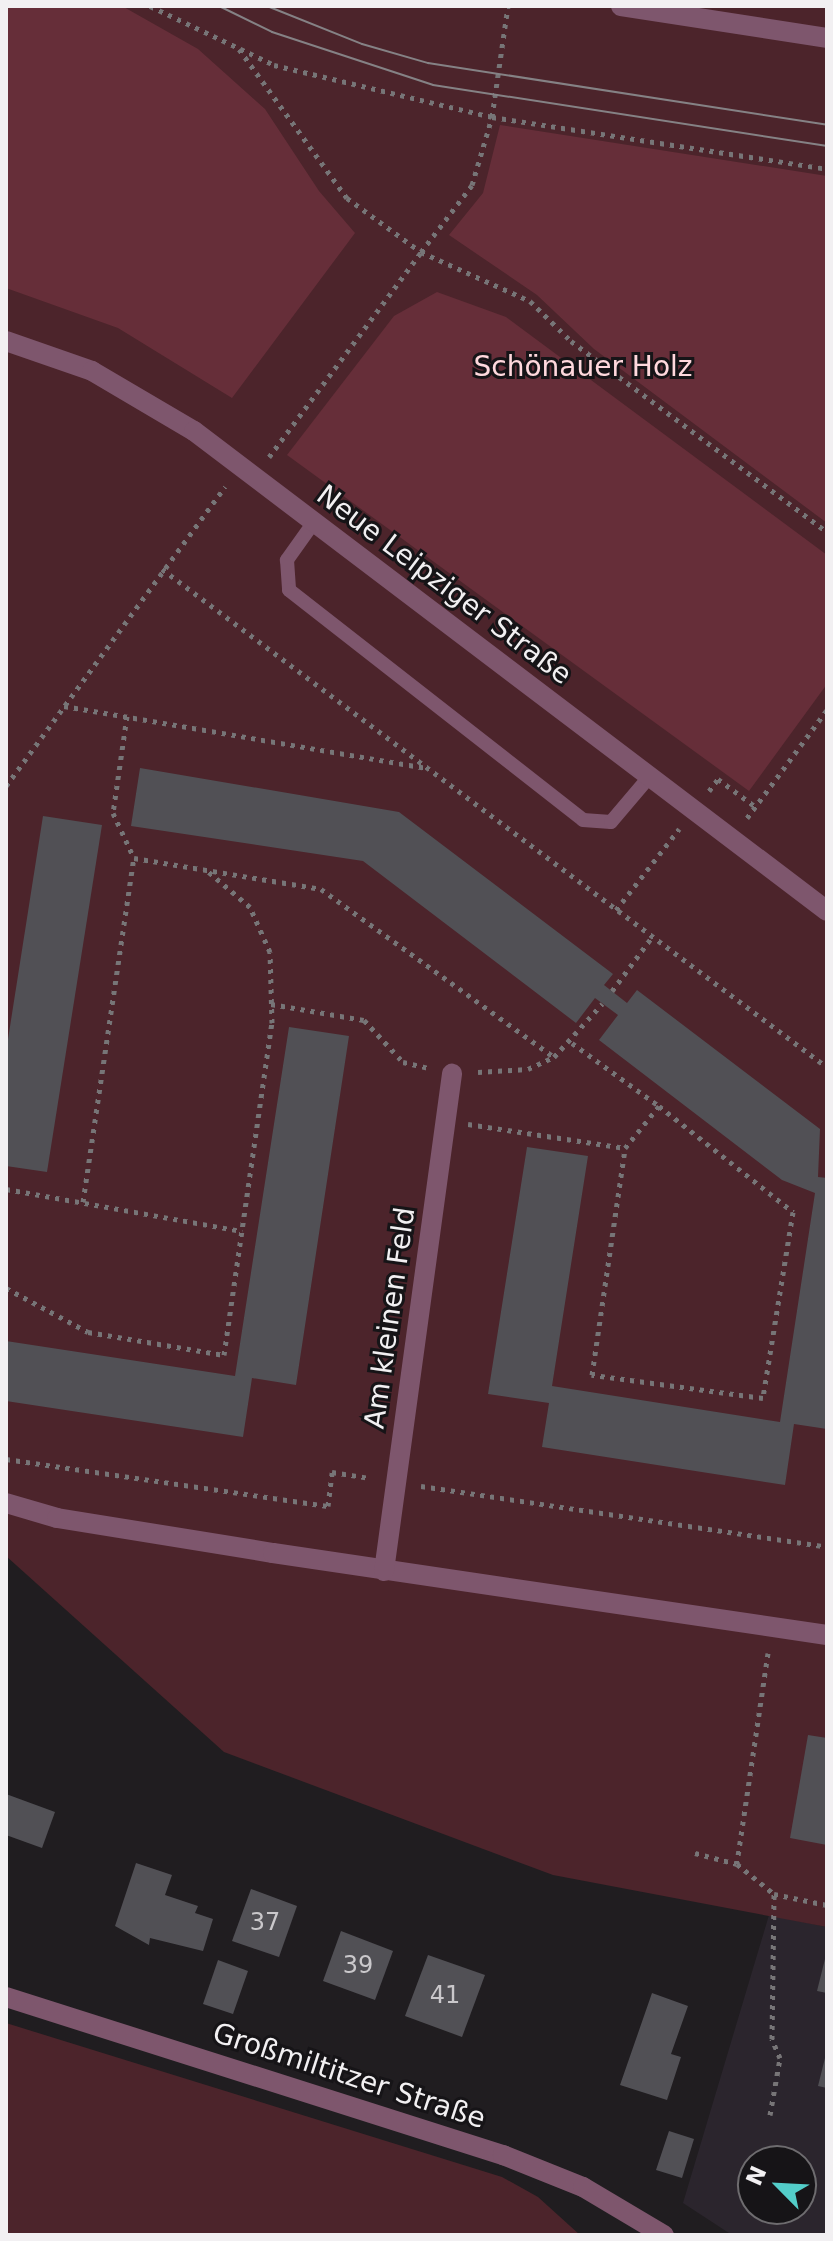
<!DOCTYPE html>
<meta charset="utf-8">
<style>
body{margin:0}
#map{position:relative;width:833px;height:2241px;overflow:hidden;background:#201d20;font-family:"DejaVu Sans",sans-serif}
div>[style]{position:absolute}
.built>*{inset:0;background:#2b252d}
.green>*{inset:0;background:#4c242b}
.forest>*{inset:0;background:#662e39}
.building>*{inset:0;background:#515055}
.path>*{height:5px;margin-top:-2.5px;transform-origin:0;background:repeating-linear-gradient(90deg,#777577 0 4px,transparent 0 10px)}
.service>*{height:14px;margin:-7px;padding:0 7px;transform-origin:7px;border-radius:7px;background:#7e566d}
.minor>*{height:20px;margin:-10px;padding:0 10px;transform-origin:10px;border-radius:10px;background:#7e566d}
.tertiary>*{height:20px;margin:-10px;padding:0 10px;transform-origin:10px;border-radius:10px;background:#7e566d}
.tram>*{height:2px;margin:-1px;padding:0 1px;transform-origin:1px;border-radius:1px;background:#858285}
span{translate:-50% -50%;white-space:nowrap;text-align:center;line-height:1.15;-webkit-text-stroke:6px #161417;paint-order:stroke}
.number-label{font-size:24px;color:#cac8cb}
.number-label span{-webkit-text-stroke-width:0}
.park-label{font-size:28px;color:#ffd8dd}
.street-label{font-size:28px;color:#f2f0f2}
.frame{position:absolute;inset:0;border:8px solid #f2f0f2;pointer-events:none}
.north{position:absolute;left:737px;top:2145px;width:80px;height:80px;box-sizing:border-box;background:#161417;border:2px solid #6e6c6f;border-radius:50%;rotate:294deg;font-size:22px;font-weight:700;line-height:32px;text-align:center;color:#f2f0f2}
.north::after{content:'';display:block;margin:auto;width:28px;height:36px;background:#53cdc9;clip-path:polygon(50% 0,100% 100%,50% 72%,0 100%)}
</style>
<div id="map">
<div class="built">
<div style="clip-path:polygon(evenodd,769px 1915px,827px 1927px,827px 2235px,732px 2235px,683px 2203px,769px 1915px,753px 2161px,801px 2161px,801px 2209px,753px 2209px,753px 2161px)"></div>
</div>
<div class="green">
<div style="clip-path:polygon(6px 6px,827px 6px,827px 1927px,553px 1875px,224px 1752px,6px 1556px)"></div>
<div style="clip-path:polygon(6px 2023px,502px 2177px,538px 2197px,580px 2235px,6px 2235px)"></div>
</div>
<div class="forest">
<div style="clip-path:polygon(6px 6px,122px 6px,198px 49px,265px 109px,319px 191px,355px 233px,232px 398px,118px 328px,6px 288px)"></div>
<div style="clip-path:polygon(500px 125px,827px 176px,827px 523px,594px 349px,537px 295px,449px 235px,483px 193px)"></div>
<div style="clip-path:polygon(437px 292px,506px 317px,827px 555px,827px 684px,749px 791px,287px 455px,394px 316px)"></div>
</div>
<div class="building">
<div style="clip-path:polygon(140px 768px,399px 812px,613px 974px,604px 985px,627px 1003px,637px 990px,820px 1129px,818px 1177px,827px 1178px,827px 1429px,794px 1424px,785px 1485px,542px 1447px,549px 1403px,488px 1394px,527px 1147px,588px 1156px,552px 1386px,780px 1422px,815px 1193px,782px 1180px,599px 1040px,618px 1015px,595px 998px,576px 1023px,363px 861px,131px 826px)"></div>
<div style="clip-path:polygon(43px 816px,102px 825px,47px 1172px,6px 1166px,6px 1052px)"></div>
<div style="clip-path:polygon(289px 1027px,349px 1036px,296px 1385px,252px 1378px,243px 1437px,6px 1401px,6px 1341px,235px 1376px)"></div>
<div style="clip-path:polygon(808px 1735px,827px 1738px,827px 1845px,790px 1838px)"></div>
<div style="clip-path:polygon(6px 1794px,55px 1812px,42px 1848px,6px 1835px)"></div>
<div style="clip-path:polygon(136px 1863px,172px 1875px,165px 1895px,198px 1906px,195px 1913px,213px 1919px,203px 1951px,150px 1938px,149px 1945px,115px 1926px)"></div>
<div style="clip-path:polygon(251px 1889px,297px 1906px,279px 1957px,232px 1941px)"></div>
<div style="clip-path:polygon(341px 1931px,393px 1951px,375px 2000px,323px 1981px)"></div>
<div style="clip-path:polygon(827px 1951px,827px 1993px,817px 1991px)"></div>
<div style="clip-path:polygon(428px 1955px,485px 1975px,462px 2037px,405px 2016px)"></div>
<div style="clip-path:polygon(218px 1960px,248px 1971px,233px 2014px,203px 2004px)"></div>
<div style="clip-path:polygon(652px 1993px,688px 2006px,671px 2054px,681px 2057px,667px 2100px,620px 2085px)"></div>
<div style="clip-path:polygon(826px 2054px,827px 2054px,827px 2088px,818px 2086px)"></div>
<div style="clip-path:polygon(669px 2131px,694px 2139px,682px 2178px,656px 2170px)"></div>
</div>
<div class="path">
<div style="left:150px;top:6px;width:137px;rotate:25.4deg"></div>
<div style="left:274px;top:65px;width:224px;rotate:13.4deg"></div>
<div style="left:492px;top:117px;width:339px;rotate:8.8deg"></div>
<div style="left:239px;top:49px;width:184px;rotate:54.1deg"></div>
<div style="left:347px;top:198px;width:92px;rotate:36.1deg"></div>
<div style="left:421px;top:252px;width:84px;rotate:-52.7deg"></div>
<div style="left:472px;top:185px;width:71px;rotate:-73.6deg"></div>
<div style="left:492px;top:117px;width:112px;rotate:-81.8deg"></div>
<div style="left:269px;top:457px;width:255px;rotate:-53.4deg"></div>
<div style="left:421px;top:252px;width:120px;rotate:24.2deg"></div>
<div style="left:530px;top:301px;width:57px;rotate:44.3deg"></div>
<div style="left:571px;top:341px;width:319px;rotate:36.7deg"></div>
<div style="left:162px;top:569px;width:831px;rotate:36.83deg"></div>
<div style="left:64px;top:706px;width:368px;rotate:9.7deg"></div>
<div style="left:127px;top:716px;width:98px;rotate:98.2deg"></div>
<div style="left:113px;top:813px;width:50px;rotate:65deg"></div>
<div style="left:6px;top:786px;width:371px;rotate:-53.8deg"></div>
<div style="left:709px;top:791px;width:15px;rotate:-53deg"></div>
<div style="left:718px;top:779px;width:47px;rotate:36.4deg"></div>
<div style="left:747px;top:818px;width:134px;rotate:-53.5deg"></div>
<div style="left:616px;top:910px;width:103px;rotate:-52.1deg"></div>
<div style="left:612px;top:991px;width:67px;rotate:-53.5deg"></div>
<div style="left:271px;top:1004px;width:94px;rotate:9.8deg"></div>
<div style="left:364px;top:1020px;width:57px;rotate:47.1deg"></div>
<div style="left:403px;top:1062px;width:27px;rotate:13deg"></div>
<div style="left:572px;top:1043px;width:107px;rotate:35.9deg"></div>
<div style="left:659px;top:1106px;width:171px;rotate:38.3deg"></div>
<div style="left:793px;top:1212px;width:188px;rotate:99.2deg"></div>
<div style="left:763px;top:1398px;width:173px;rotate:-172.3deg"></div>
<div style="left:592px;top:1375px;width:229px;rotate:-81.7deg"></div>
<div style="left:625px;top:1148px;width:54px;rotate:-51deg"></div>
<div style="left:478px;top:1072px;width:50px;rotate:-3.4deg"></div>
<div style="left:528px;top:1069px;width:29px;rotate:-25deg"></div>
<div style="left:554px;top:1057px;width:72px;rotate:-47.8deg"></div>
<div style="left:468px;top:1124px;width:159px;rotate:8.7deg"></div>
<div style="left:6px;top:1189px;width:240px;rotate:10.1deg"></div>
<div style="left:83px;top:1202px;width:348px;rotate:-81.6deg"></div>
<div style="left:134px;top:858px;width:190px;rotate:9.4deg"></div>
<div style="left:321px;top:889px;width:287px;rotate:35.8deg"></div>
<div style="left:6px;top:1288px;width:93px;rotate:28.2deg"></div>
<div style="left:88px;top:1332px;width:138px;rotate:9.6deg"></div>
<div style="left:224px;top:1355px;width:335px;rotate:-81.8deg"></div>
<div style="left:272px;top:1023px;width:71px;rotate:-91.6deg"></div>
<div style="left:270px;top:952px;width:49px;rotate:-114deg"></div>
<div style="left:250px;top:907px;width:60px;rotate:-139.7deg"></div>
<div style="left:6px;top:1459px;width:325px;rotate:8.3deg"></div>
<div style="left:328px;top:1506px;width:34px;rotate:-83deg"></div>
<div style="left:332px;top:1472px;width:39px;rotate:9deg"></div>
<div style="left:421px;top:1486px;width:411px;rotate:8.5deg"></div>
<div style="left:768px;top:1653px;width:213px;rotate:98.4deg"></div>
<div style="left:737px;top:1864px;width:48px;rotate:39deg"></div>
<div style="left:774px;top:1894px;width:54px;rotate:11.7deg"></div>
<div style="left:695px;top:1853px;width:43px;rotate:14.7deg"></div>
<div style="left:770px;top:2115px;width:58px;rotate:-80deg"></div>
<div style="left:780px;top:2058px;width:21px;rotate:-113deg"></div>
<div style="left:772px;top:2039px;width:145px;rotate:-89.2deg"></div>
</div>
<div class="service">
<div style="left:314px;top:522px;width:47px;rotate:125.4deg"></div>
<div style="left:287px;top:560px;width:30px;rotate:86deg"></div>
<div style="left:289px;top:590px;width:373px;rotate:38deg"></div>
<div style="left:583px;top:820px;width:28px;rotate:4deg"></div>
<div style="left:611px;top:822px;width:60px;rotate:-49.7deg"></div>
</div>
<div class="minor">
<div style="left:621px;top:6px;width:208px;rotate:8.8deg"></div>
<div style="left:6px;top:341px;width:91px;rotate:19.2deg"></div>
<div style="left:92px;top:371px;width:118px;rotate:30.5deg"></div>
<div style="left:194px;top:431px;width:794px;rotate:37.17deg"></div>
<div style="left:6px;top:1503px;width:53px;rotate:16.4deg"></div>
<div style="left:57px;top:1518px;width:219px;rotate:9.2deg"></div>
<div style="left:273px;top:1553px;width:560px;rotate:8.42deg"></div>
<div style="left:384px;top:1571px;width:502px;rotate:-82.21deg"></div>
</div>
<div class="tertiary">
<div style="left:6px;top:1997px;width:522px;rotate:17.64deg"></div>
<div style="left:503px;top:2155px;width:86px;rotate:21.8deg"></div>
<div style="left:583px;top:2187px;width:94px;rotate:30.7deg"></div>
</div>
<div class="tram">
<div style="left:219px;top:6px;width:59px;rotate:26.1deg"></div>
<div style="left:272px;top:32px;width:169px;rotate:18.2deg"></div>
<div style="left:433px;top:85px;width:399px;rotate:8.8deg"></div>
<div style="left:267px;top:6px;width:102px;rotate:21.8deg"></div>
<div style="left:362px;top:44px;width:69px;rotate:16.1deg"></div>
<div style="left:428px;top:63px;width:404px;rotate:8.8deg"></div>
</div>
<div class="number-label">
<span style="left:265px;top:1923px">37</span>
<span style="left:358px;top:1966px">39</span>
<span style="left:445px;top:1996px">41</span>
</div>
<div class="park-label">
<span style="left:583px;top:367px">Schönauer Holz</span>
</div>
<div class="street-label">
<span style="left:444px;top:585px;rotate:37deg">Neue Leipziger Straße</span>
<span style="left:390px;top:1318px;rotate:-82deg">Am kleinen Feld</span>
<span style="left:349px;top:2076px;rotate:18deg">Großmiltitzer Straße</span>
</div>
<div class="frame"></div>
<div class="north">N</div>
</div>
